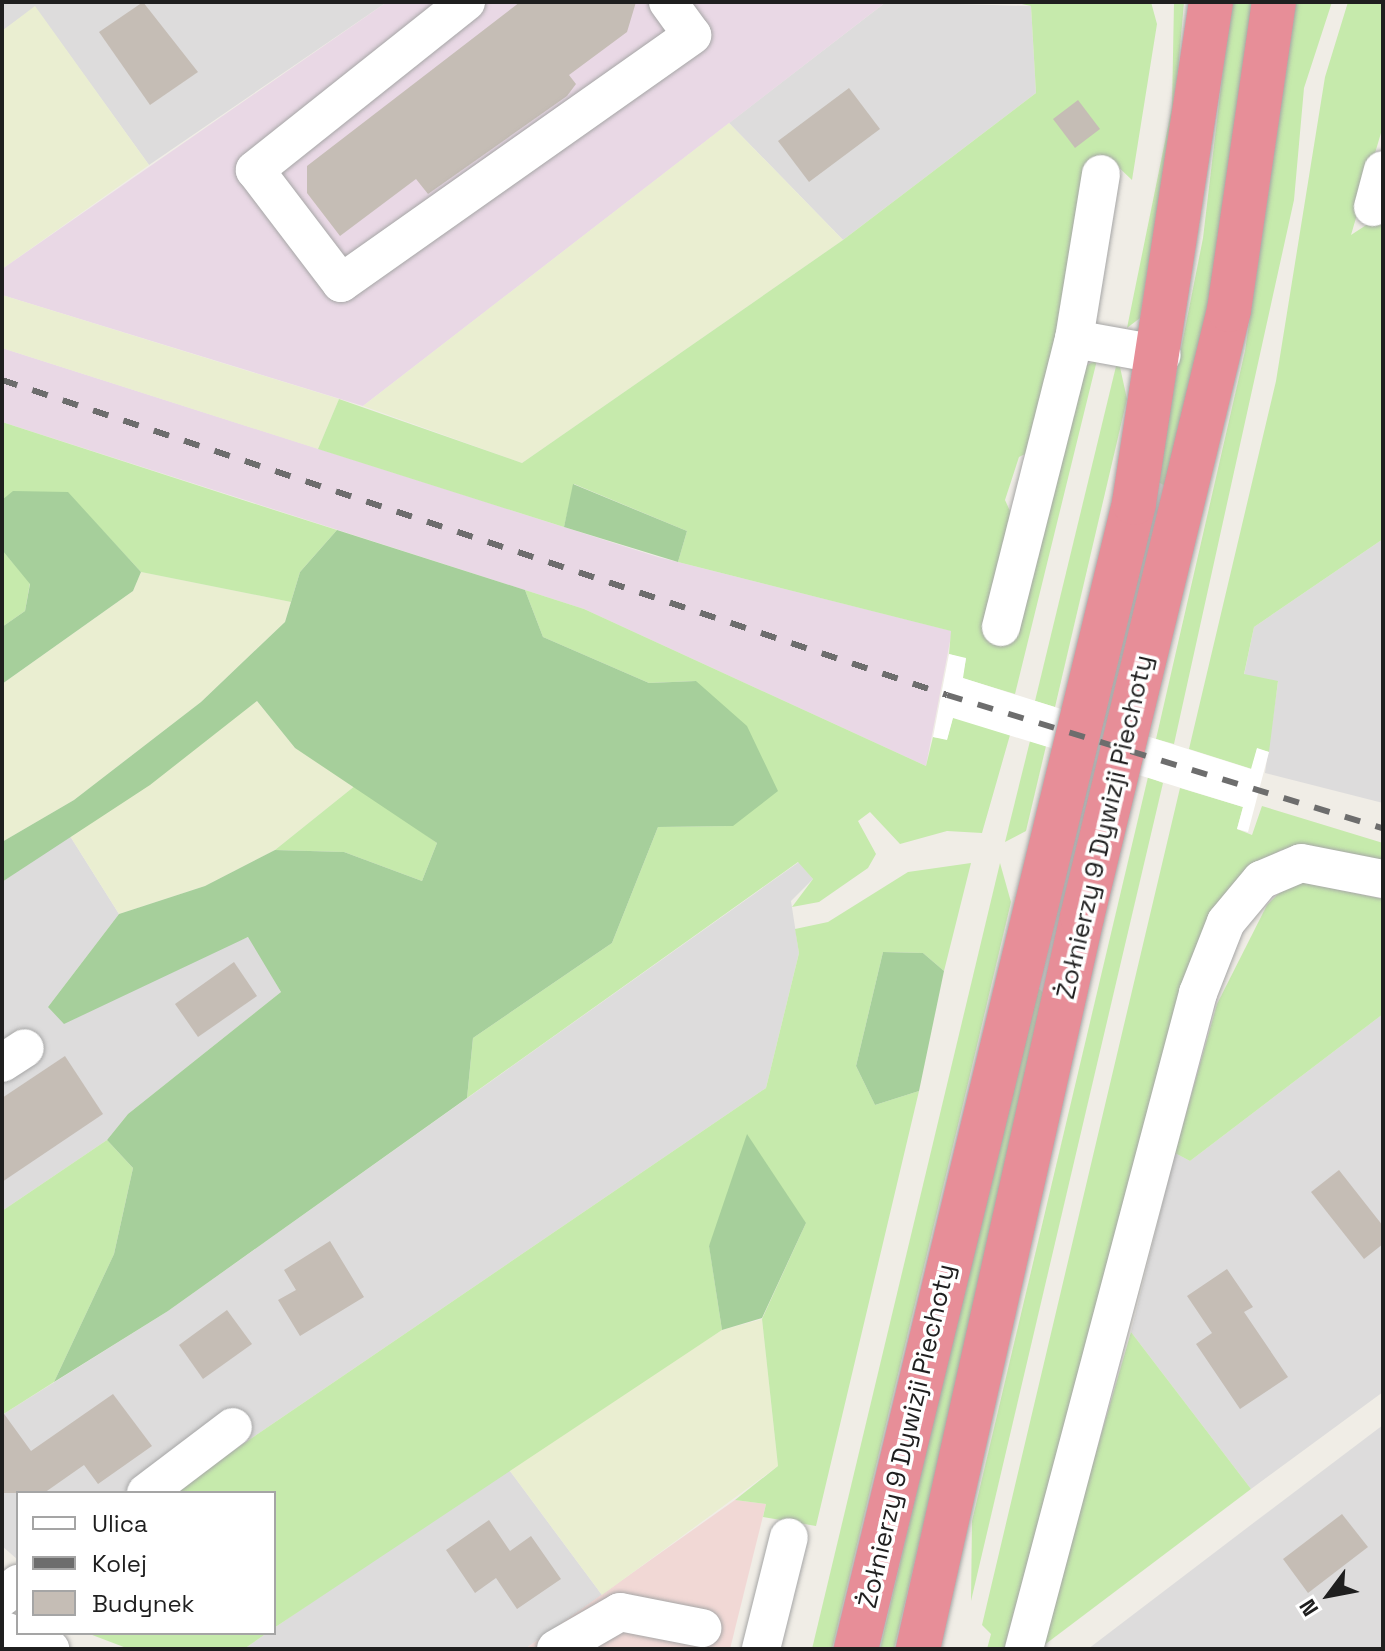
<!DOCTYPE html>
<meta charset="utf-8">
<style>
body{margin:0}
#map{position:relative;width:1385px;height:1651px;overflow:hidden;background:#f0ede6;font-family:"Space Grotesk",sans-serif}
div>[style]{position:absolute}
.residential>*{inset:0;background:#dddcdc}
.commercial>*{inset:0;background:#f1d8d5}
.industrial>*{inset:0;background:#e9d8e5}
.farmland>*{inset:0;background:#eaeed1}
.grass>*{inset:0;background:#c6eaac}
.forest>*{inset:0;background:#a6cf9b}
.pier>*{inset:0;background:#fff}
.building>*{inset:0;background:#c5bdb5}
.roads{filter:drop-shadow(0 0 2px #a6a6a6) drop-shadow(0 0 2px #a6a6a6)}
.minor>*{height:38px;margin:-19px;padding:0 19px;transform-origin:19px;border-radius:19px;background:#fff}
.highway>*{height:44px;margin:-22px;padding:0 22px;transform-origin:22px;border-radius:22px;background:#e78e98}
.rail>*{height:6px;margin-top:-3px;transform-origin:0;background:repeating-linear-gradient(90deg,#6d6d6d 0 16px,transparent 0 32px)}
span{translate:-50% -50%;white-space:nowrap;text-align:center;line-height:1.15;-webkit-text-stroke:7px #fff;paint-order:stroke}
.street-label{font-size:26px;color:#1f1f1f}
.frame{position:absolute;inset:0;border:4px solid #1f1f1f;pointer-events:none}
.legend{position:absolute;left:16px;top:1491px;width:260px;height:144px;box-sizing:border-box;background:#fff;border:2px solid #a5a5a5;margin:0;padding:10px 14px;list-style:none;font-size:24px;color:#1f1f1f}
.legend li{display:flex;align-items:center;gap:16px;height:40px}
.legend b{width:40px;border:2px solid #a5a5a5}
.north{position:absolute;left:1289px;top:1555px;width:80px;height:80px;-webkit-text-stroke:6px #fff;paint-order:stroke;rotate:238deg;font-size:22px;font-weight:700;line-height:32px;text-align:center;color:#1f1f1f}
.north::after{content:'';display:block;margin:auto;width:28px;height:36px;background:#1f1f1f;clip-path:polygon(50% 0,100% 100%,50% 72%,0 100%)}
</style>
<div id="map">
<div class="residential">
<div style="clip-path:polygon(2px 2px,387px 2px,149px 165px,35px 7px,2px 31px)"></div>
<div style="clip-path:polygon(886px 2px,1031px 6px,1036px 93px,843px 240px,729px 123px)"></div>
<div style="clip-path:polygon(1383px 539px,1383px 803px,1265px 773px,1278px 682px,1244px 675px,1254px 627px)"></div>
<div style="clip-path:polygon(70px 836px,119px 914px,48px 1007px,249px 937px,281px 992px,128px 1114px,107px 1140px,2px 1211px,2px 1076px,36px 1051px,20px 1028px,2px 1040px,2px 882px)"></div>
<div style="clip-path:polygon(799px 862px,813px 879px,791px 901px,799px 953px,766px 1088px,171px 1493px,18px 1493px,18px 1560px,2px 1546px,2px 1415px,168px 1311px)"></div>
<div style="clip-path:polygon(1383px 1014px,1383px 1392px,1251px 1489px,1131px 1332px,1175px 1153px,1190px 1161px)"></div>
<div style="clip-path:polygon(1383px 1425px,1383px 1649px,1088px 1649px,1256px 1521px)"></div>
<div style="clip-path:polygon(507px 1467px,602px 1595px,525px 1649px,244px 1649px)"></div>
</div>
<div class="commercial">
<div style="clip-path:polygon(735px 1500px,766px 1504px,730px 1649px,525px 1649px)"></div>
</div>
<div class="industrial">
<div style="clip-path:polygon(387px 2px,886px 2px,363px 406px,2px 295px,2px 269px)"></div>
<div style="clip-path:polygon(2px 348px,658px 557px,952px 631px,926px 766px,584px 609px,2px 422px)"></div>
</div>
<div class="farmland">
<div style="clip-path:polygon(35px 6px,149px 165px,2px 269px,2px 31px)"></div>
<div style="clip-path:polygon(729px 123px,843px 240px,522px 463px,363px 406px)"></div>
<div style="clip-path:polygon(2px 295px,339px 399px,318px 449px,2px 348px)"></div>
<div style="clip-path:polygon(141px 572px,291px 602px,285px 622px,201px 702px,74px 800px,2px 842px,2px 684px,133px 591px)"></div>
<div style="clip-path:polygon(257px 701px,295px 748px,356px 785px,275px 850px,205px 886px,119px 914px,70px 836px)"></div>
<div style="clip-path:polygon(762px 1319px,778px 1466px,602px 1595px,507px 1467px,722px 1330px)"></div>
</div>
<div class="grass">
<div style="clip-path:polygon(1012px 2px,1151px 2px,1157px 24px,1132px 180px,1113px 162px,1031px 451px,1019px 457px,1005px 500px,1015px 522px,1081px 368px,1097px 360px,1015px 694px,962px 678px,966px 659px,949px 654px,951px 631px,678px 562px,687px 531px,574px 484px,564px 527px,318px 449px,339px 399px,522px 463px,843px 240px,1036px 93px,1031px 6px)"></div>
<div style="clip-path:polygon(1174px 2px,1184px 2px,1176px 93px,1140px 318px,1127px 328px,1172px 107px)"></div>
<div style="clip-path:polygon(1231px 2px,1255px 2px,1204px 338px,1167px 487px,1155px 480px,1203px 238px)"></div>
<div style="clip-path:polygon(1296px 2px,1332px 2px,1304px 88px,1294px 200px,1174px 744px,1156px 739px,1245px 351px)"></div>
<div style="clip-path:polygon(1348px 2px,1383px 2px,1383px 126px,1351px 235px,1383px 214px,1383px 539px,1254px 627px,1244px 674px,1278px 681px,1269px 752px,1257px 749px,1252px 769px,1189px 749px,1276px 381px,1325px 77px)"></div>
<div style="clip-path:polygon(1118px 358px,1127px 399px,1055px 707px,1035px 701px)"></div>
<div style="clip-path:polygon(2px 422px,249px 502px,337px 530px,300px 572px,291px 602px,141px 572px,67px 492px,2px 500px)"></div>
<div style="clip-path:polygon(2px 550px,30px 583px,25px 611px,2px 627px)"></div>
<div style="clip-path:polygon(525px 590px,584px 609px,926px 766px,933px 737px,947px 739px,953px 717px,1010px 735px,982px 833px,947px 831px,900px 844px,870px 812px,858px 821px,876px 854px,868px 868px,819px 902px,792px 907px,813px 879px,798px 862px,467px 1098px,473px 1038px,612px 943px,658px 827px,733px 826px,696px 681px,649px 683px,543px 637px)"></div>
<div style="clip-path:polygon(1030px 741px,1046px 746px,1026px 831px,1005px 842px)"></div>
<div style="clip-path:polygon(1148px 777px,1163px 783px,971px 1601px,972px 1521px)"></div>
<div style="clip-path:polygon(356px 785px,437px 843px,422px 881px,344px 852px,275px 850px)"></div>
<div style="clip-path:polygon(1180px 788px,1243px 807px,1237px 829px,1252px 835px,1262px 806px,1383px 843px,1383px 864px,1281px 850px,1240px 877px,1183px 988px,1004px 1649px,987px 1649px,991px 1634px,982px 1625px)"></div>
<div style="clip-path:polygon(971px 863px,944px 971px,923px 953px,883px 952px,856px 1066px,875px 1105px,919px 1091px,816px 1526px,763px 1517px,766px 1504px,735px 1500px,778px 1466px,762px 1319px,806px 1223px,709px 1245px,722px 1330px,274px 1628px,274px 1493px,171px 1493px,766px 1088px,799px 953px,795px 929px,828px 922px,908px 872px)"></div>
<div style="clip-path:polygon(1000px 863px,1011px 902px,965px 1096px,832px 1649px,812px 1649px)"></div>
<div style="clip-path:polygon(1292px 880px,1383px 899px,1383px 1014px,1190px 1161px,1175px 1153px,1217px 1004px,1267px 905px)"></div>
<div style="clip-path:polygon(1035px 985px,1048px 997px,894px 1649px,880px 1649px)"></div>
<div style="clip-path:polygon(107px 1140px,133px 1168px,114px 1254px,54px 1382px,2px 1415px,2px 1211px)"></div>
<div style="clip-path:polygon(1131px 1332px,1251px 1489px,1039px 1649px)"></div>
<div style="clip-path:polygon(87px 1633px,267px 1633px,244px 1649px,129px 1649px)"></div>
</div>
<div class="forest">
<div style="clip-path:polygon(573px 484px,687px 531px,678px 562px,564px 527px)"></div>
<div style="clip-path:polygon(13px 491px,68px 492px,141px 572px,133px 591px,2px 684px,2px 627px,25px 611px,30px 584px,2px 550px,2px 500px)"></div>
<div style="clip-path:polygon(337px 530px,525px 590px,543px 637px,649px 683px,696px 681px,747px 726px,778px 791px,733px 826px,658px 827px,612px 943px,473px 1038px,467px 1098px,168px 1311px,54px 1382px,114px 1254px,133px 1168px,107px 1140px,128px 1114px,281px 992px,248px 937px,64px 1024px,48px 1007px,119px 914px,205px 886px,275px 850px,344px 852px,422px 881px,437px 843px,295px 748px,257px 701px,150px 785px,2px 882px,2px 842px,74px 800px,201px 702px,285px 622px,300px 572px)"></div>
<div style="clip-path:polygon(883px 952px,923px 953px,944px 971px,919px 1091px,875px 1105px,856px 1066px)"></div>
<div style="clip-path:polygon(747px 1134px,806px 1223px,762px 1318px,722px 1330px,709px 1246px)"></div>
</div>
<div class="pier">
<div style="clip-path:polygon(949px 654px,966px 658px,963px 678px,1251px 769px,1257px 748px,1269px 752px,1248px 832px,1237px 829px,1243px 807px,953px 718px,947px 740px,933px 737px)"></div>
</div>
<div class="building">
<div style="clip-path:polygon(143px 2px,198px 72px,150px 105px,99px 32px)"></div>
<div style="clip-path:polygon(520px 2px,636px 2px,627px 32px,569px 75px,576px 84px,567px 96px,428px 194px,416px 179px,340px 236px,307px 193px,307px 166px)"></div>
<div style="clip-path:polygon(849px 88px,880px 129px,809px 182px,778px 141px)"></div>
<div style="clip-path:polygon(1078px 100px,1100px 129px,1075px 148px,1053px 119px)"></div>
<div style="clip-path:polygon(234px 962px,257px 996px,198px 1037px,175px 1004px)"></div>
<div style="clip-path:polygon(65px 1056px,103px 1114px,2px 1182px,2px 1098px)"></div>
<div style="clip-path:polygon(1339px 1170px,1383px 1226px,1383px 1244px,1364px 1259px,1311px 1192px)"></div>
<div style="clip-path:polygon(330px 1241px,364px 1297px,300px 1336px,278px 1300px,296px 1290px,284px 1270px)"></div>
<div style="clip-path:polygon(1227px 1269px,1253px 1307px,1244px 1312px,1288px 1377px,1240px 1409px,1196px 1344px,1212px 1333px,1187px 1296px)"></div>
<div style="clip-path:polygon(227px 1310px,252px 1344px,203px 1379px,179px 1345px)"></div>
<div style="clip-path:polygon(113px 1394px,152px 1446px,98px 1484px,84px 1465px,44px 1493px,2px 1493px,2px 1411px,31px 1451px)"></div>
<div style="clip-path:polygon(1342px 1514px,1368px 1547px,1308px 1593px,1283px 1559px)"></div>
<div style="clip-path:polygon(489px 1520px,510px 1551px,531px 1536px,561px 1579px,517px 1609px,496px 1578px,475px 1593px,446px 1550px)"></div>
</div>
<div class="roads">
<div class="minor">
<div style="left:466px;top:2px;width:270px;rotate:141.5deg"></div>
<div style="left:255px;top:170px;width:142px;rotate:52.7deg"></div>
<div style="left:341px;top:283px;width:430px;rotate:-35.2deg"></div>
<div style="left:692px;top:35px;width:41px;rotate:-126deg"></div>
<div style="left:1373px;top:207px;width:38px;rotate:-75deg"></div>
<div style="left:1074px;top:339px;width:89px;rotate:10.3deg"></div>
<div style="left:1001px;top:627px;width:297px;rotate:-75.8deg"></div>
<div style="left:1074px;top:339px;width:167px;rotate:-80.7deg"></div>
<div style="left:2px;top:1063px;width:27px;rotate:-33deg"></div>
<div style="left:146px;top:1493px;width:109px;rotate:-37.2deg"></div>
<div style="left:2px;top:1597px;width:21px;rotate:-39deg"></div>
<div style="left:2px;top:1630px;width:52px;rotate:21.6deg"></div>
<div style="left:556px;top:1649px;width:74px;rotate:-30deg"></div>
<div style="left:620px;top:1612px;width:84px;rotate:11deg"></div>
<div style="left:761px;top:1649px;width:115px;rotate:-76deg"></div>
<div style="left:1024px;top:1649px;width:679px;rotate:-75.14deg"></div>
<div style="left:1198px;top:993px;width:76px;rotate:-68.5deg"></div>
<div style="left:1226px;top:922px;width:55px;rotate:-50.2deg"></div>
<div style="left:1261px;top:880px;width:43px;rotate:-23deg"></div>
<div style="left:1301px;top:863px;width:84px;rotate:11deg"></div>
</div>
<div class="highway">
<div style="left:856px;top:1649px;width:1179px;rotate:-76.36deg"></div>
<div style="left:1134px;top:503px;width:507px;rotate:-81.26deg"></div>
<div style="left:918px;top:1649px;width:750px;rotate:-77.37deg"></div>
<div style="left:1082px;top:917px;width:625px;rotate:-76.39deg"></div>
<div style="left:1229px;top:310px;width:311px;rotate:-81.7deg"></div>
</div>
</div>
<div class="rail">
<div style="left:2px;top:380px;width:996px;rotate:18.43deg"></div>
<div style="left:947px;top:695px;width:456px;rotate:17deg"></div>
</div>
<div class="street-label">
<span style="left:1105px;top:827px;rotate:-77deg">Żołnierzy 9 Dywizji Piechoty</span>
<span style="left:907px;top:1436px;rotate:-77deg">Żołnierzy 9 Dywizji Piechoty</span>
</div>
<div class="frame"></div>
<ul class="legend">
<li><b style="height:10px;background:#fff"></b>Ulica</li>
<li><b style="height:10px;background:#6d6d6d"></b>Kolej</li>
<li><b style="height:22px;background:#c5bdb5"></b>Budynek</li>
</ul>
<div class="north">N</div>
</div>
